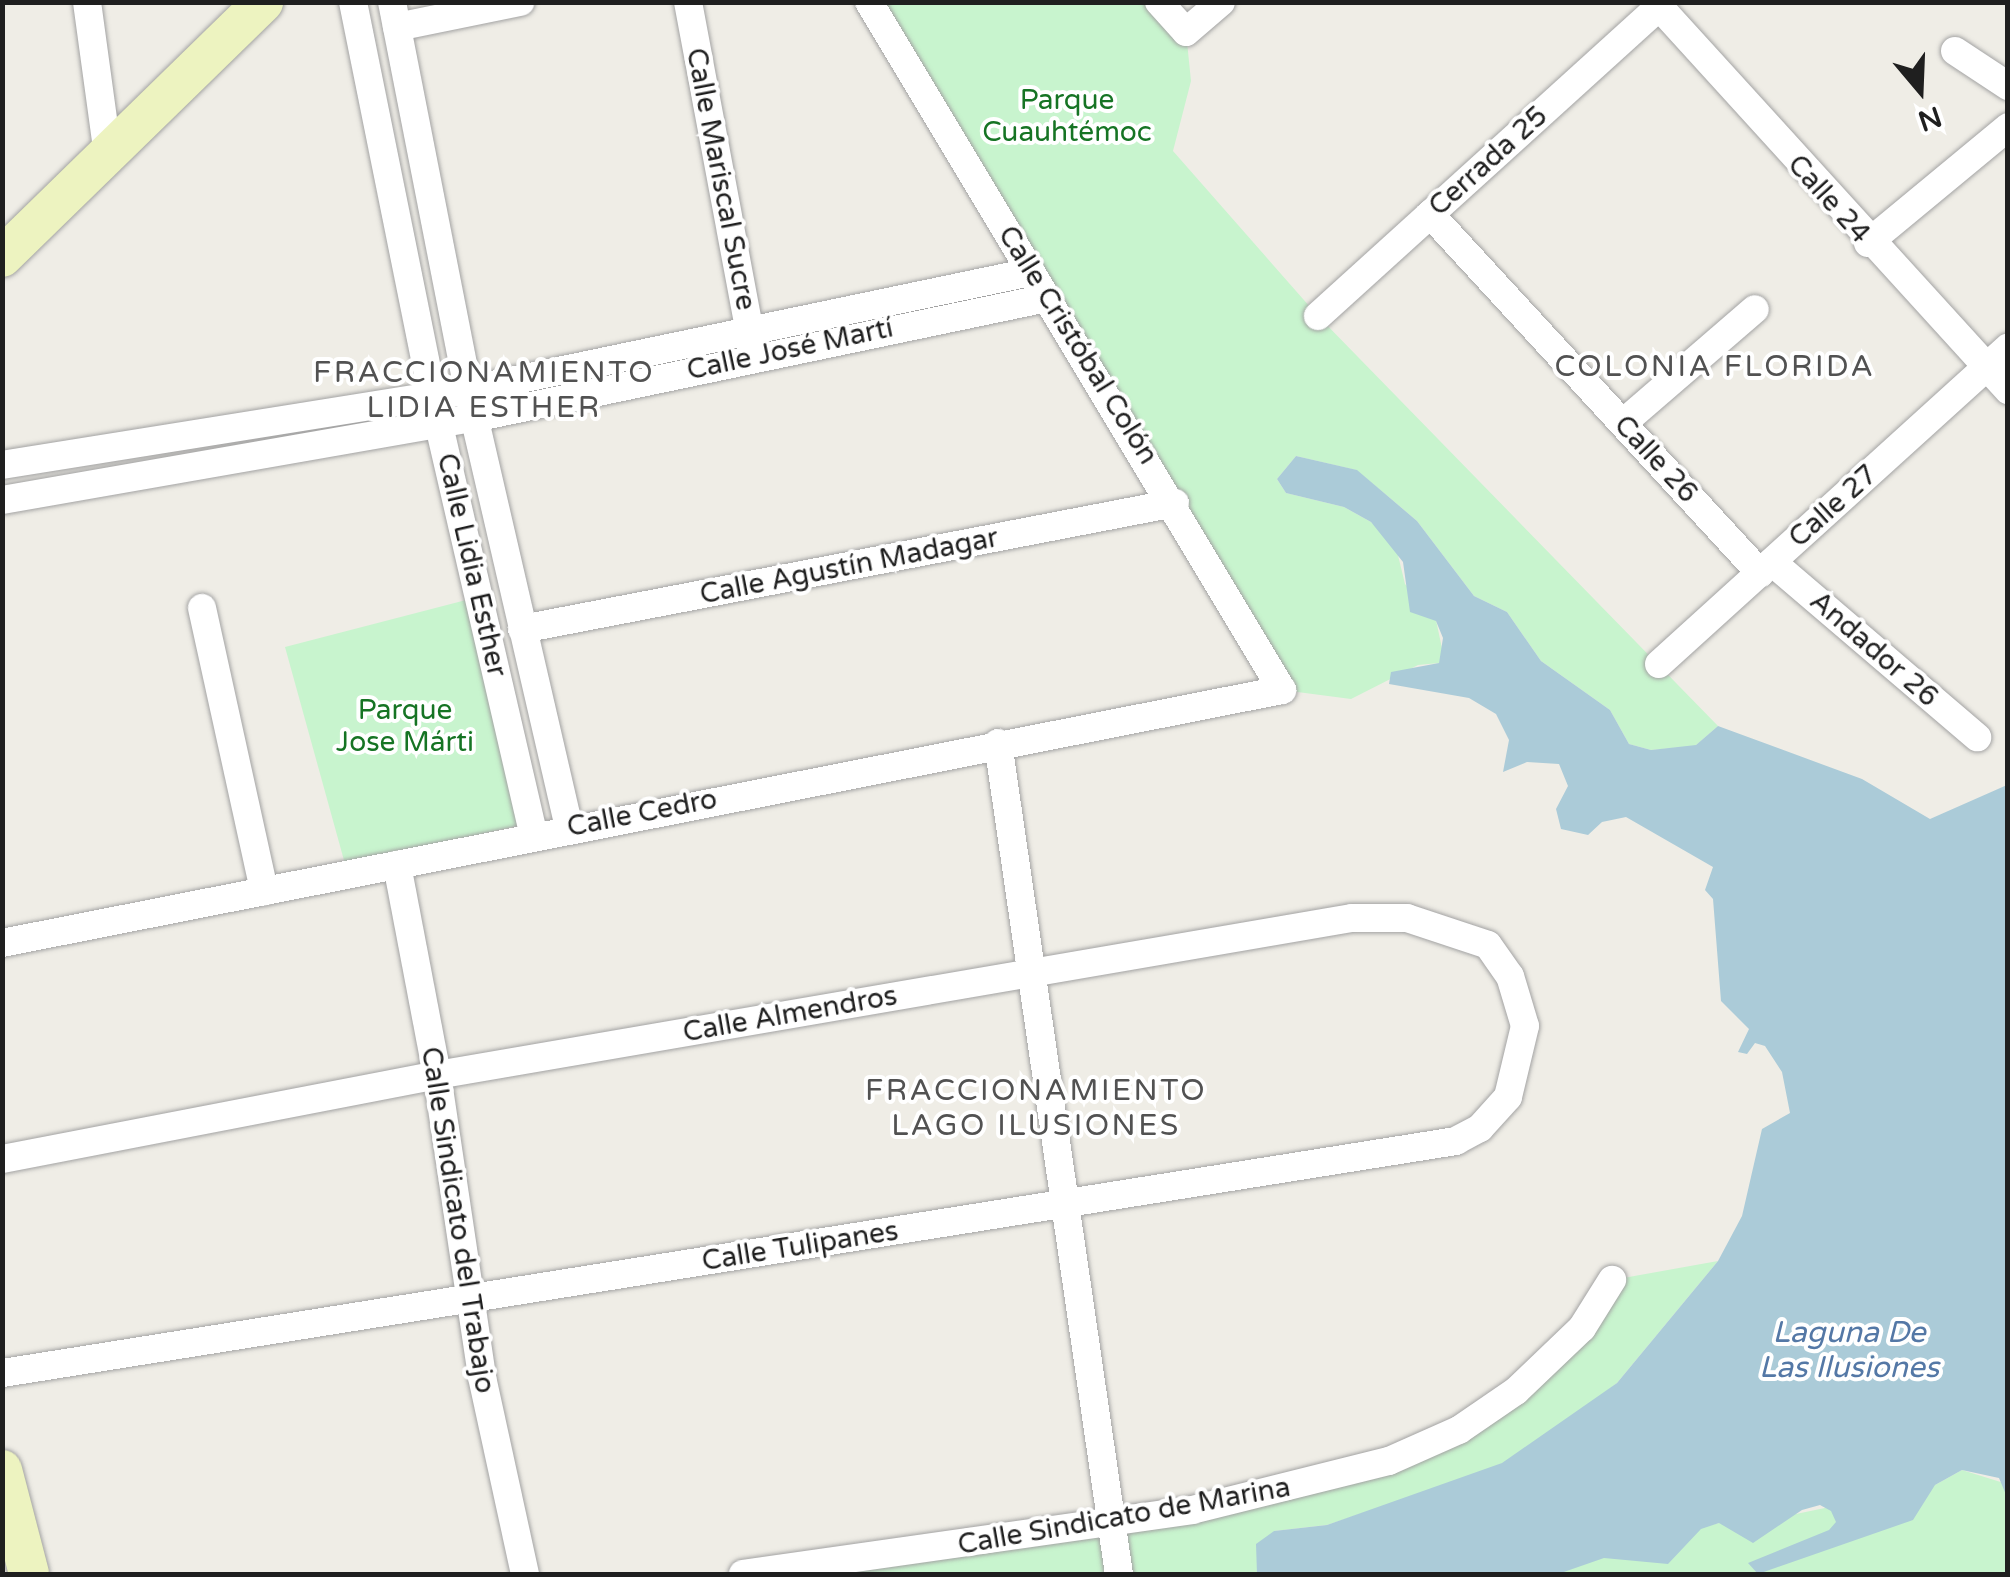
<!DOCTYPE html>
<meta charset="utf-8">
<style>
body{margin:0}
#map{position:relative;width:2010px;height:1577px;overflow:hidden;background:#efede6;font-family:"Varela Round",sans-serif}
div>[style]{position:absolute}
.park>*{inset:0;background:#c8f4ce}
.water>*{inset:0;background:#abcbd8}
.roads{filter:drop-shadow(0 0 2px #a3a3a3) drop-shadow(0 0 2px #a3a3a3)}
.minor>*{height:28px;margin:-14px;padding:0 14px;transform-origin:14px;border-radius:14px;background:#fff}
.secondary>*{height:40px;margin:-20px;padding:0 20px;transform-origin:20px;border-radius:20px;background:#edf3c0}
span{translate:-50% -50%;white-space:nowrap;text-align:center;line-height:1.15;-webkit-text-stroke:8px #fff;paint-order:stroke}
.park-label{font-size:28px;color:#167424}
.street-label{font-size:28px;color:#1f1f1f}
.neighbourhood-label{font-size:30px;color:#525252;letter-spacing:2.5px}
.water-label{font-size:30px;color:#5478a6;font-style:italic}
.frame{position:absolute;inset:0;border:5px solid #1f1f1f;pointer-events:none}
.north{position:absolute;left:1870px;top:40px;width:100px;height:100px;-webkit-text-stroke:8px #fff;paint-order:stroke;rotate:161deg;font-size:28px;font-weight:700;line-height:40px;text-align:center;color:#1f1f1f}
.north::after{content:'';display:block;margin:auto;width:35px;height:45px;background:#1f1f1f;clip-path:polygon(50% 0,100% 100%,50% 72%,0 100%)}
</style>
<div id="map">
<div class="park">
<div style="clip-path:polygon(869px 3px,1159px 3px,1186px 32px,1191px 81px,1173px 151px,1318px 316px,1718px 726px,1695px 746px,1651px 750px,1629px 744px,1610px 710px,1541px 661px,1507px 612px,1474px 596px,1417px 521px,1390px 498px,1356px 470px,1296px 456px,1277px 479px,1286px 493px,1344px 507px,1371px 522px,1396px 547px,1405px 584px,1436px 620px,1443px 653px,1439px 663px,1418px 665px,1351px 699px,1282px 690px)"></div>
<div style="clip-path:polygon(470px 599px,526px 824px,345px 864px,285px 647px)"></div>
<div style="clip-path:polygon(1718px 1261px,1617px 1383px,1583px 1409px,1503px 1463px,1456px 1482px,1327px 1525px,1274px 1531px,1257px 1574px,743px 1574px,1110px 1524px,1459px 1430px,1612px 1280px)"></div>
<div style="clip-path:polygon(1962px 1470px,2007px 1484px,2007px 1574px,1491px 1574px,1662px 1549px,1685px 1532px,1719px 1523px,1767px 1520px,1935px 1485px)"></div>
</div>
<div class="water">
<div style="clip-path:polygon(1296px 456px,1357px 470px,1390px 498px,1417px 521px,1474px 596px,1507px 612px,1541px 661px,1610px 710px,1629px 744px,1651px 750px,1696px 745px,1718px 726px,1862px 779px,1930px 819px,2007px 785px,2007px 1497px,1999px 1478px,1962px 1470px,1935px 1485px,1913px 1520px,1758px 1574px,1748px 1563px,1829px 1530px,1836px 1522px,1831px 1511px,1820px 1505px,1802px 1510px,1753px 1543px,1719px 1523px,1701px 1529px,1668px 1564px,1604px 1558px,1558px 1574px,1257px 1574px,1256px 1544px,1274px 1531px,1327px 1525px,1502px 1463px,1617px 1383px,1718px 1261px,1742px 1216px,1762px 1129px,1790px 1113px,1782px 1072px,1765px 1046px,1755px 1043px,1747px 1054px,1738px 1052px,1749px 1029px,1721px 1001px,1713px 899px,1705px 890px,1713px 867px,1626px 817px,1602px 822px,1588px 835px,1561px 829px,1556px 809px,1568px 786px,1559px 764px,1527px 762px,1503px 772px,1509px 740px,1496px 714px,1469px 698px,1389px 684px,1391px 672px,1439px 663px,1443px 638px,1436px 621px,1410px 612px,1403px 562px,1371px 522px,1344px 507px,1286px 493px,1277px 479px)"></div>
</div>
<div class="roads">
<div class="minor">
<div style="left:87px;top:2px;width:155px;rotate:82.2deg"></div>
<div style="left:353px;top:2px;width:401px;rotate:78.6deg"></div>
<div style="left:432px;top:395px;width:449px;rotate:77deg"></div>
<div style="left:392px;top:2px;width:395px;rotate:78.9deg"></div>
<div style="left:468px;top:390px;width:449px;rotate:77deg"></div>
<div style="left:688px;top:2px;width:349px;rotate:79.4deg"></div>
<div style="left:1159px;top:2px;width:40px;rotate:48deg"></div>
<div style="left:1186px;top:32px;width:46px;rotate:-40.6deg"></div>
<div style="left:1655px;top:2px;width:525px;rotate:47.7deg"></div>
<div style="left:397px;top:27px;width:126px;rotate:-11.5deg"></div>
<div style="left:1955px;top:51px;width:64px;rotate:33.4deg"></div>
<div style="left:1430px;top:214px;width:488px;rotate:47.4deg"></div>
<div style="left:1868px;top:243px;width:182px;rotate:-39.6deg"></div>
<div style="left:1318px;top:316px;width:460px;rotate:-42.2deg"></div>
<div style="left:1623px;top:423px;width:174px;rotate:-40.8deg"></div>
<div style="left:2px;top:465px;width:472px;rotate:-9.1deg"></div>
<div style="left:468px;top:390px;width:575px;rotate:-11.84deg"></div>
<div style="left:2px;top:500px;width:479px;rotate:-9.9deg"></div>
<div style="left:474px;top:418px;width:585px;rotate:-11.83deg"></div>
<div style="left:1772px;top:562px;width:270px;rotate:40.5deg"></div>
<div style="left:202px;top:608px;width:290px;rotate:77.6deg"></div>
<div style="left:522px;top:629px;width:665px;rotate:-10.92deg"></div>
<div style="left:1659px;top:664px;width:471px;rotate:-42.2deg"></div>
<div style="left:998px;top:743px;width:840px;rotate:81.72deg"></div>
<div style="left:397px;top:865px;width:214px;rotate:79.2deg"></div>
<div style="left:437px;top:1075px;width:305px;rotate:81.5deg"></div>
<div style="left:482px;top:1377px;width:202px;rotate:77.7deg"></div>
<div style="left:2px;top:943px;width:1305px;rotate:-11.18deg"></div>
<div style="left:1282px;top:690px;width:802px;rotate:-120.98deg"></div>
<div style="left:2px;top:1159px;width:443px;rotate:-10.9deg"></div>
<div style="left:437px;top:1075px;width:928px;rotate:-9.74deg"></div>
<div style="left:1352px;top:918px;width:55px"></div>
<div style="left:1407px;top:918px;width:85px;rotate:18.4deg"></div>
<div style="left:1488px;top:945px;width:38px;rotate:55deg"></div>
<div style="left:1510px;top:976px;width:52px;rotate:73.3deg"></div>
<div style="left:1525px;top:1026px;width:73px;rotate:103.5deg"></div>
<div style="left:1508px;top:1097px;width:42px;rotate:132.1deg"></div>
<div style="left:1480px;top:1128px;width:27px;rotate:152deg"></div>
<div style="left:1456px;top:1141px;width:1472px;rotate:170.93deg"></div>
<div style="left:743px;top:1574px;width:454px;rotate:-8.1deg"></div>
<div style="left:1192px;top:1510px;width:203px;rotate:-14deg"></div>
<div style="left:1389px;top:1461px;width:77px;rotate:-23.9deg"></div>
<div style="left:1459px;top:1430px;width:69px;rotate:-34.4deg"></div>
<div style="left:1516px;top:1391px;width:91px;rotate:-43.7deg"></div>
<div style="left:1582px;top:1328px;width:57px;rotate:-58deg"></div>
</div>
<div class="secondary">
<div style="left:2px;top:257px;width:365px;rotate:-44.3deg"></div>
<div style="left:2px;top:1470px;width:107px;rotate:75.4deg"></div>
</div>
</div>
<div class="park-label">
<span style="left:1067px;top:116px">Parque<br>Cuauhtémoc</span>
<span style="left:405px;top:726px">Parque<br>Jose Márti</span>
</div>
<div class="street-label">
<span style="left:1488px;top:161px;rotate:-42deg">Cerrada 25</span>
<span style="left:721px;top:179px;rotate:79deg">Calle Mariscal Sucre</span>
<span style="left:1829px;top:199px;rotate:48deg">Calle 24</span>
<span style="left:1078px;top:345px;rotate:58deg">Calle Cristóbal Colón</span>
<span style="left:790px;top:349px;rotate:-12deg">Calle José Martí</span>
<span style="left:1656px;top:459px;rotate:47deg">Calle 26</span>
<span style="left:1833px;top:506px;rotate:-42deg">Calle 27</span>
<span style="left:472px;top:565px;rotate:77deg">Calle Lidia Esther</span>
<span style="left:849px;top:566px;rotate:-11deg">Calle Agustín Madagar</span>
<span style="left:1874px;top:649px;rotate:41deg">Andador 26</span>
<span style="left:642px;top:813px;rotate:-11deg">Calle Cedro</span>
<span style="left:790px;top:1014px;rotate:-10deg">Calle Almendros</span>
<span style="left:458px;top:1220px;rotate:81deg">Calle Sindicato del Trabajo</span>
<span style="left:800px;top:1246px;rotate:-9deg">Calle Tulipanes</span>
<span style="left:1124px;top:1516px;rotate:-10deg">Calle Sindicato de Marina</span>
</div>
<div class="neighbourhood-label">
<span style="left:1715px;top:367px">COLONIA FLORIDA</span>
<span style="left:484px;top:390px">FRACCIONAMIENTO<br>LIDIA ESTHER</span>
<span style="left:1036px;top:1108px">FRACCIONAMIENTO<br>LAGO ILUSIONES</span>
</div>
<div class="water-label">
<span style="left:1849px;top:1350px">Laguna De<br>Las Ilusiones</span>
</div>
<div class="frame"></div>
<div class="north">N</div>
</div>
